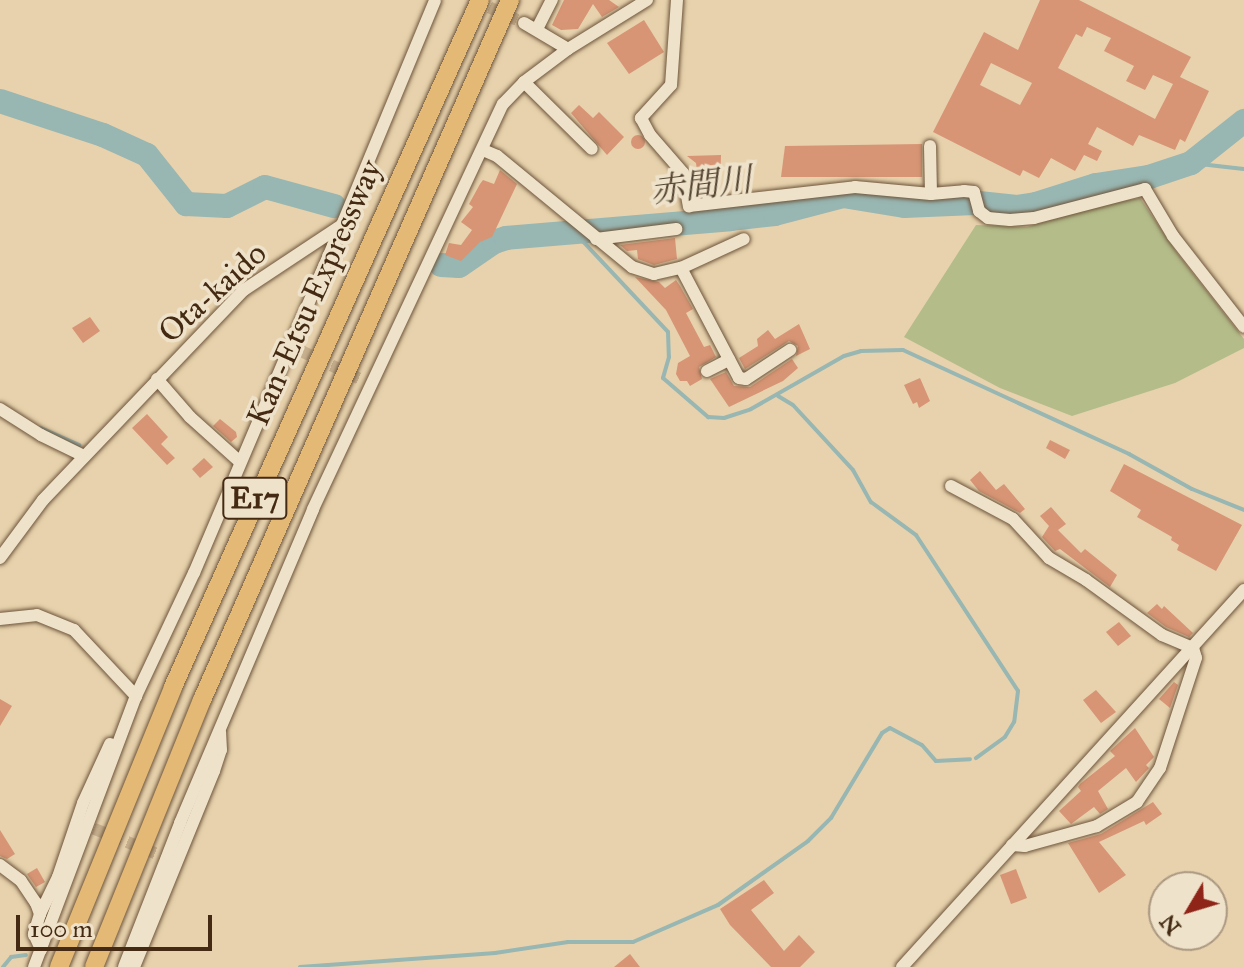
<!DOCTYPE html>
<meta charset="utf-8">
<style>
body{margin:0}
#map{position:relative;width:1244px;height:967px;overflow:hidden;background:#e7d2ad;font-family:"IM FELL Great Primer","Noto Serif JP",serif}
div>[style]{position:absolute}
.green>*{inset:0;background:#b4bc8a}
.stream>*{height:4px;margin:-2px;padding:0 2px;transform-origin:2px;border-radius:2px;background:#98b6b2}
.river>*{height:24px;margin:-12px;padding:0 12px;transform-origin:12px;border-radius:12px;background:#98b6b2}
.building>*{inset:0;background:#d79575}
.round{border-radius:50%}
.minor-tunnel>*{height:12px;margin-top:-6px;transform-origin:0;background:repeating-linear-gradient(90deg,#c6b08e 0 12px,transparent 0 18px)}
.roads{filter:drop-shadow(0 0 2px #6d543a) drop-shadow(0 0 2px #6d543a)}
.minor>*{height:12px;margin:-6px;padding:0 6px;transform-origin:6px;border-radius:6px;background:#efe2ca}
.highway>*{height:18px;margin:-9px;padding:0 9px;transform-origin:9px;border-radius:9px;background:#e4b976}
span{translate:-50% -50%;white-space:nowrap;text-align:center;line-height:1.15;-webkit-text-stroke:7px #efe2ca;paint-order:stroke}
.shield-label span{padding:2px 6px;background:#efe2ca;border:2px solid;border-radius:6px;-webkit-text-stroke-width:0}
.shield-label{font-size:30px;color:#442a13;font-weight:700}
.street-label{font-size:32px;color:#442a13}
.water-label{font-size:34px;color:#554633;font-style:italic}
.north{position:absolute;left:1148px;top:871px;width:80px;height:80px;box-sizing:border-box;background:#efe2ca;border:2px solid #ab9881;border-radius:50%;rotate:232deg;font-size:22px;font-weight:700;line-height:32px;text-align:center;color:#442a13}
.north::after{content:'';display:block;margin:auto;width:28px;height:36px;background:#8f2418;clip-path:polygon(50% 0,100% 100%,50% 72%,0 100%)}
.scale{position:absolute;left:16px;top:915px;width:196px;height:36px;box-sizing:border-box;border:4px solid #442a13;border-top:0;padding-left:10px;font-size:24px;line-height:28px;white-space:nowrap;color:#442a13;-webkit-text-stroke:6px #efe2ca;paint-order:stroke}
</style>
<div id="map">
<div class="green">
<div style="clip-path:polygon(1140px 198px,1177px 253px,1244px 339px,1244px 348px,1175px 383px,1072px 416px,1000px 388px,904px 337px,976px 225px,1027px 227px,1091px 207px)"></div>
</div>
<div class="stream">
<div style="left:1191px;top:163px;width:53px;rotate:6.5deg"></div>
<div style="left:576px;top:234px;width:134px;rotate:46.8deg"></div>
<div style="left:668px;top:332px;width:25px;rotate:88deg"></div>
<div style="left:669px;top:357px;width:22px;rotate:106deg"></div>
<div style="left:663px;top:378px;width:60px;rotate:40.9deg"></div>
<div style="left:708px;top:417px;width:16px;rotate:4deg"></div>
<div style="left:724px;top:418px;width:28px;rotate:-18deg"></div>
<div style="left:751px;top:409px;width:107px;rotate:-29.7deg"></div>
<div style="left:844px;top:356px;width:18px;rotate:-16deg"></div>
<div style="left:861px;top:351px;width:42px;rotate:-1.4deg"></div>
<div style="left:903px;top:350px;width:249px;rotate:24.7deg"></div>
<div style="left:1129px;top:454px;width:72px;rotate:29.1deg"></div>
<div style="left:1192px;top:489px;width:56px;rotate:22deg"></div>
<div style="left:778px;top:396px;width:17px;rotate:31deg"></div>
<div style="left:793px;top:405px;width:88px;rotate:47.3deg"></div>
<div style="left:853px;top:470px;width:37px;rotate:61deg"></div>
<div style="left:871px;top:502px;width:56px;rotate:36.3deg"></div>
<div style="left:916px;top:535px;width:186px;rotate:56.8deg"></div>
<div style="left:1018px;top:691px;width:31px;rotate:97deg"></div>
<div style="left:1014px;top:722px;width:17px;rotate:121deg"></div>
<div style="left:1005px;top:737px;width:36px;rotate:144deg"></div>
<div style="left:41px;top:428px;width:42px;rotate:24.1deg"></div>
<div style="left:3px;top:967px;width:13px;rotate:-51deg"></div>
<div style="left:11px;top:957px;width:15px;rotate:-8deg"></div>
<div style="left:300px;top:967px;width:196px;rotate:-4.1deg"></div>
<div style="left:495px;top:953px;width:74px;rotate:-8.6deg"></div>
<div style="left:568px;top:942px;width:65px"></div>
<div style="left:633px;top:942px;width:93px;rotate:-23.5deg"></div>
<div style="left:718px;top:905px;width:110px;rotate:-35.4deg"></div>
<div style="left:808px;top:841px;width:33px;rotate:-45deg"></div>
<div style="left:831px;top:818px;width:99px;rotate:-59deg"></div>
<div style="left:882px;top:733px;width:9px;rotate:-32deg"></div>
<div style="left:890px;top:728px;width:36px;rotate:28deg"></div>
<div style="left:922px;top:745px;width:21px;rotate:49deg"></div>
<div style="left:936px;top:761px;width:34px;rotate:-3deg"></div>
</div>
<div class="river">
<div style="left:0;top:101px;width:108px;rotate:18.3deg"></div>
<div style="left:103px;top:135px;width:48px;rotate:24.4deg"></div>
<div style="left:147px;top:155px;width:63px;rotate:51.5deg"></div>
<div style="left:186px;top:204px;width:41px;rotate:2.8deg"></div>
<div style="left:227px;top:206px;width:42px;rotate:-26.6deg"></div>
<div style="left:265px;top:187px;width:72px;rotate:15.4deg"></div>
<div style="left:979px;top:203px;width:38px;rotate:6deg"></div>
<div style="left:1017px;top:207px;width:19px;rotate:-9deg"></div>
<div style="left:1036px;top:204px;width:63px;rotate:-17.6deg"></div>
<div style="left:1096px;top:185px;width:54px;rotate:-8.6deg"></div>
<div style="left:1149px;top:177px;width:44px;rotate:-18.4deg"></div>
<div style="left:1191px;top:163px;width:68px;rotate:-38.4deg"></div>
<div style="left:441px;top:265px;width:18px;rotate:3deg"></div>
<div style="left:459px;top:266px;width:42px;rotate:-34.4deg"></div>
<div style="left:494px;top:242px;width:13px;rotate:-18deg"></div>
<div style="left:506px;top:238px;width:225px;rotate:-4.8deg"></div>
<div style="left:730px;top:219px;width:45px;rotate:-6.3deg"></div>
<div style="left:775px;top:214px;width:70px;rotate:-14.8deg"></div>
<div style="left:843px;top:196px;width:62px;rotate:9.3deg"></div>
<div style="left:904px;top:206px;width:71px;rotate:-2.4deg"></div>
</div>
<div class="building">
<div style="clip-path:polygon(564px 0,609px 0,619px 7px,602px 17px,593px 4px,578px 29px,561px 30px,552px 25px)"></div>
<div style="clip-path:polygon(evenodd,1040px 0,1079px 0,1191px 57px,1180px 77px,1209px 91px,1185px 142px,1180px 139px,1175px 150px,1139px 135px,1133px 146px,1097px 127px,1088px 144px,1102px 151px,1097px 161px,1084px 155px,1075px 171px,1051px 158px,1039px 178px,1023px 170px,1020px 176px,933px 132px,984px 32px,1018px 50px,1040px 0,1087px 27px,1111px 38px,1104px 51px,1134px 66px,1126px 81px,1145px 90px,1153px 75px,1173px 84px,1155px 119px,1058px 68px,1076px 34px,1082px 37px,1087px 27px,1040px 0,991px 63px,1032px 83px,1020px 105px,980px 85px,991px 63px)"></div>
<div style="clip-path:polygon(644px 20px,664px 52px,629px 74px,607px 43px)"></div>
<div style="clip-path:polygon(579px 105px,593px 118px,599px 112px,624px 137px,607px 155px,571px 113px)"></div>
<div class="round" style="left:631px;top:135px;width:14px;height:14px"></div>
<div style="clip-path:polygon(922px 144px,922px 177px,781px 177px,785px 146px)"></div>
<div style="clip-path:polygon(721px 155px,720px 189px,704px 190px,702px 171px,697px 171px,696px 163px,687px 156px)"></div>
<div style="clip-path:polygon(500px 170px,517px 184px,492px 237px,480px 242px,461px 261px,445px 255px,449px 243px,461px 245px,472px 230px,461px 222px,473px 207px,469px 204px,480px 184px,483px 180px,494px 184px)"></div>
<div style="clip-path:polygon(675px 238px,677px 259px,654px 265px,638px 259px,637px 250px,627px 251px,620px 245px)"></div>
<div style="clip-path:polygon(635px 277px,659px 282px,665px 288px,676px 280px,680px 286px,693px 309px,686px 313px,704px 347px,710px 345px,716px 357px,699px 367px,702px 379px,690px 386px,687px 381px,680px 381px,676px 374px,678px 363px,690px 356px,666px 310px)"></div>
<div style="clip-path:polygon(90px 317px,100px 331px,83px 343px,72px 328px)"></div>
<div style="clip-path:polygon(799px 324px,810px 349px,796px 356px,798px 346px,789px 341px,745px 369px,739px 358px,758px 346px,757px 339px,768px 330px,775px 339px)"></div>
<div style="clip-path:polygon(792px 359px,798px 368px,783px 381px,729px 407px,710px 379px,726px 372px,734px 386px,750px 387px)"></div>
<div style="clip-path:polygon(920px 378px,930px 401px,919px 408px,917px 402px,913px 404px,904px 385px)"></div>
<div style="clip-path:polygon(147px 414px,168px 437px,161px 444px,175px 458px,167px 465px,132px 428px)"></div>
<div style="clip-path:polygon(220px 419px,236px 432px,237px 437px,231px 442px,213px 426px)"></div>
<div style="clip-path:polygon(1050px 440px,1070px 450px,1065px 459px,1046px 448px)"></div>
<div style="clip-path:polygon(204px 458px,213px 467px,200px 478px,192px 469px)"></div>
<div style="clip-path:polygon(1124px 464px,1242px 525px,1216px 571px,1177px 550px,1179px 545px,1171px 540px,1172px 537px,1137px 517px,1141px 510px,1110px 491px)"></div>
<div style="clip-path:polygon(980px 471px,996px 490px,1004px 484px,1025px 509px,1020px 513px,979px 491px,970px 480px)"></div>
<div style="clip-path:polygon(1051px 507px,1066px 524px,1058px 530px,1081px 553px,1085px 549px,1117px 575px,1110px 587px,1060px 549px,1055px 551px,1042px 537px,1049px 526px,1040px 516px)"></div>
<div style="clip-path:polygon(1157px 604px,1162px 609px,1164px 606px,1193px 633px,1189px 637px,1166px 627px,1147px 613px)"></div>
<div style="clip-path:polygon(1119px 622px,1131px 636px,1118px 646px,1106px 632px)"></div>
<div style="clip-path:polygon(1174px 682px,1178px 685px,1170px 708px,1159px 699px)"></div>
<div style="clip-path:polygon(1096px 690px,1116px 712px,1101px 723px,1083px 700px)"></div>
<div style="clip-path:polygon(0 699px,12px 706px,0 726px)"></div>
<div style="clip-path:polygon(1135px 728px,1154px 757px,1146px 765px,1149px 768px,1136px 782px,1126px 768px,1098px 791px,1108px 809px,1100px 814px,1094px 807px,1071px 824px,1059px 811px,1081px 791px,1078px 787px,1080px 784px,1115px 756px,1110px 751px)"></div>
<div style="clip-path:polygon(1153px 802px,1162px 814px,1146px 825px,1144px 821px,1099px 842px,1126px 875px,1099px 893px,1068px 843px,1101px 834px)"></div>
<div style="clip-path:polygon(0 830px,15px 854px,7px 859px,0 856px)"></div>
<div style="clip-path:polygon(37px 868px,45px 882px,36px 887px,27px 874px)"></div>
<div style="clip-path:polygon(1016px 869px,1027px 898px,1011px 904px,1000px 875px)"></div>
<div style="clip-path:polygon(764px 880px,774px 893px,751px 910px,784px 951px,799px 935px,815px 952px,800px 967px,771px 967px,730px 925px,720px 909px)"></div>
<div style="clip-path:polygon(630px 954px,640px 967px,614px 967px)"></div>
</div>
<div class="minor-tunnel">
<div style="left:473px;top:0;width:56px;rotate:24.3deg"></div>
<div style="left:299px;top:350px;width:68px;rotate:25.4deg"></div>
<div style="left:77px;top:822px;width:105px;rotate:21.7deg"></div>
</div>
<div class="roads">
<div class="minor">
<div style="left:677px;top:0;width:85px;rotate:94deg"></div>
<div style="left:671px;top:85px;width:45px;rotate:132.3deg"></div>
<div style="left:641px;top:118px;width:19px;rotate:62deg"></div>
<div style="left:650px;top:135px;width:50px;rotate:49deg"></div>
<div style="left:683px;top:173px;width:34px;rotate:80deg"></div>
<div style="left:689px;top:206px;width:167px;rotate:-6.5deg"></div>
<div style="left:855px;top:187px;width:76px;rotate:5.3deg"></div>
<div style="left:931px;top:194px;width:33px;rotate:-5deg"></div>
<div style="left:964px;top:191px;width:10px;rotate:6deg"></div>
<div style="left:974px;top:192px;width:20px;rotate:75deg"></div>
<div style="left:979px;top:211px;width:11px;rotate:38deg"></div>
<div style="left:988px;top:218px;width:22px;rotate:5deg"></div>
<div style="left:1010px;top:220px;width:24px;rotate:-5deg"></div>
<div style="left:1034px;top:218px;width:115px;rotate:-14.6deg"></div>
<div style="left:1145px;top:189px;width:55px;rotate:59.2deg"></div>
<div style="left:1173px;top:236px;width:115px;rotate:52deg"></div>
<div style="left:524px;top:23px;width:51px;rotate:30.6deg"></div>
<div style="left:568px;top:49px;width:93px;rotate:-31.8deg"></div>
<div style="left:537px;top:29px;width:33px;rotate:-63deg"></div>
<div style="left:524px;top:82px;width:95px;rotate:44.6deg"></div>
<div style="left:930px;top:146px;width:48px;rotate:88.8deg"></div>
<div style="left:483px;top:150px;width:15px;rotate:23deg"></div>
<div style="left:497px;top:156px;width:175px;rotate:39.4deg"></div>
<div style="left:632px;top:267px;width:23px;rotate:18deg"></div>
<div style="left:654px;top:274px;width:28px;rotate:-13deg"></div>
<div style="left:681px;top:268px;width:124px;rotate:62.2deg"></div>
<div style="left:739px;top:378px;width:7px;rotate:8deg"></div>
<div style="left:746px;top:379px;width:53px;rotate:-33.4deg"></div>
<div style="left:596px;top:239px;width:81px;rotate:-7.1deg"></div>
<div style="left:681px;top:268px;width:69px;rotate:-24.7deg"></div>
<div style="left:707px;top:371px;width:25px;rotate:-27deg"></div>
<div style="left:157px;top:379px;width:50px;rotate:49deg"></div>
<div style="left:190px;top:417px;width:67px;rotate:42deg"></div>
<div style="left:0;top:409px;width:49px;rotate:32.4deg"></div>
<div style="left:41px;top:435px;width:48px;rotate:26deg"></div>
<div style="left:951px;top:486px;width:70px;rotate:28deg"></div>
<div style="left:1013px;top:519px;width:53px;rotate:47.3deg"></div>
<div style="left:1049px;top:558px;width:43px;rotate:30.7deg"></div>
<div style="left:1086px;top:580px;width:94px;rotate:35.9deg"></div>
<div style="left:1162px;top:635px;width:34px;rotate:23deg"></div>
<div style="left:1193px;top:648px;width:10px;rotate:73deg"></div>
<div style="left:1196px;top:658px;width:116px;rotate:108.1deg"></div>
<div style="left:1160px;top:768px;width:41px;rotate:124.1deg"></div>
<div style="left:1137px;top:802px;width:47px;rotate:149deg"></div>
<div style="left:1097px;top:826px;width:75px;rotate:164.5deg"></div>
<div style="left:1025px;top:846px;width:13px;rotate:-176deg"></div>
<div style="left:0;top:558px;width:72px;rotate:-53.4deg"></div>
<div style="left:43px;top:500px;width:291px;rotate:-46.3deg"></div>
<div style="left:244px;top:290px;width:118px;rotate:-33.6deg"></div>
<div style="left:342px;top:225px;width:243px;rotate:-67.5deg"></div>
<div style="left:0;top:619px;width:37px;rotate:-6deg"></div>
<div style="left:37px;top:615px;width:40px;rotate:22deg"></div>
<div style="left:74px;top:630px;width:91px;rotate:46.8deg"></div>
<div style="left:0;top:865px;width:26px;rotate:37deg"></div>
<div style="left:21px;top:881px;width:27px;rotate:56deg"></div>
<div style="left:36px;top:903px;width:12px;rotate:70deg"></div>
<div style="left:40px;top:914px;width:21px;rotate:107deg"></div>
<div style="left:34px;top:934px;width:17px;rotate:65deg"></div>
<div style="left:40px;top:914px;width:41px;rotate:-64.1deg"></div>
<div style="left:58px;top:877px;width:78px;rotate:-71.3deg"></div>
<div style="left:83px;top:803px;width:65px;rotate:-65.4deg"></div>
<div style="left:34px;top:967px;width:290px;rotate:-69.4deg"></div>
<div style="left:136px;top:696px;width:136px;rotate:-64.8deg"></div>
<div style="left:194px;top:573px;width:378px;rotate:-67deg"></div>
<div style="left:124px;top:967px;width:155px;rotate:-68.7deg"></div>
<div style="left:180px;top:823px;width:341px;rotate:-67deg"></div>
<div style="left:313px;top:509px;width:447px;rotate:-64.9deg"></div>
<div style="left:503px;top:104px;width:30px;rotate:-46deg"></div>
<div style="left:524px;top:82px;width:55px;rotate:-36.9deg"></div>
<div style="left:134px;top:967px;width:212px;rotate:-67.8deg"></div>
<div style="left:214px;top:771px;width:22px;rotate:-72deg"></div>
<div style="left:221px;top:750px;width:18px;rotate:-93deg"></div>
<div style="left:902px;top:967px;width:509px;rotate:-47.79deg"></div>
</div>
<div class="highway">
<div style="left:59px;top:967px;width:302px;rotate:-67.8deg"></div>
<div style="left:173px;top:687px;width:752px;rotate:-65.92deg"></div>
<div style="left:94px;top:967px;width:288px;rotate:-68deg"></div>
<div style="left:202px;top:700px;width:765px;rotate:-66.25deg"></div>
</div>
</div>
<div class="shield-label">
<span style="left:255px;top:498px">E17</span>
</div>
<div class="street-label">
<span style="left:213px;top:293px;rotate:-42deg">Ota-kaido</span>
<span style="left:315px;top:293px;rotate:-66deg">Kan-Etsu Expressway</span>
</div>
<div class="water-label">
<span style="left:701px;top:185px;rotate:-7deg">赤間川</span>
</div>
<div class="north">N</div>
<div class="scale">100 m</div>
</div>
